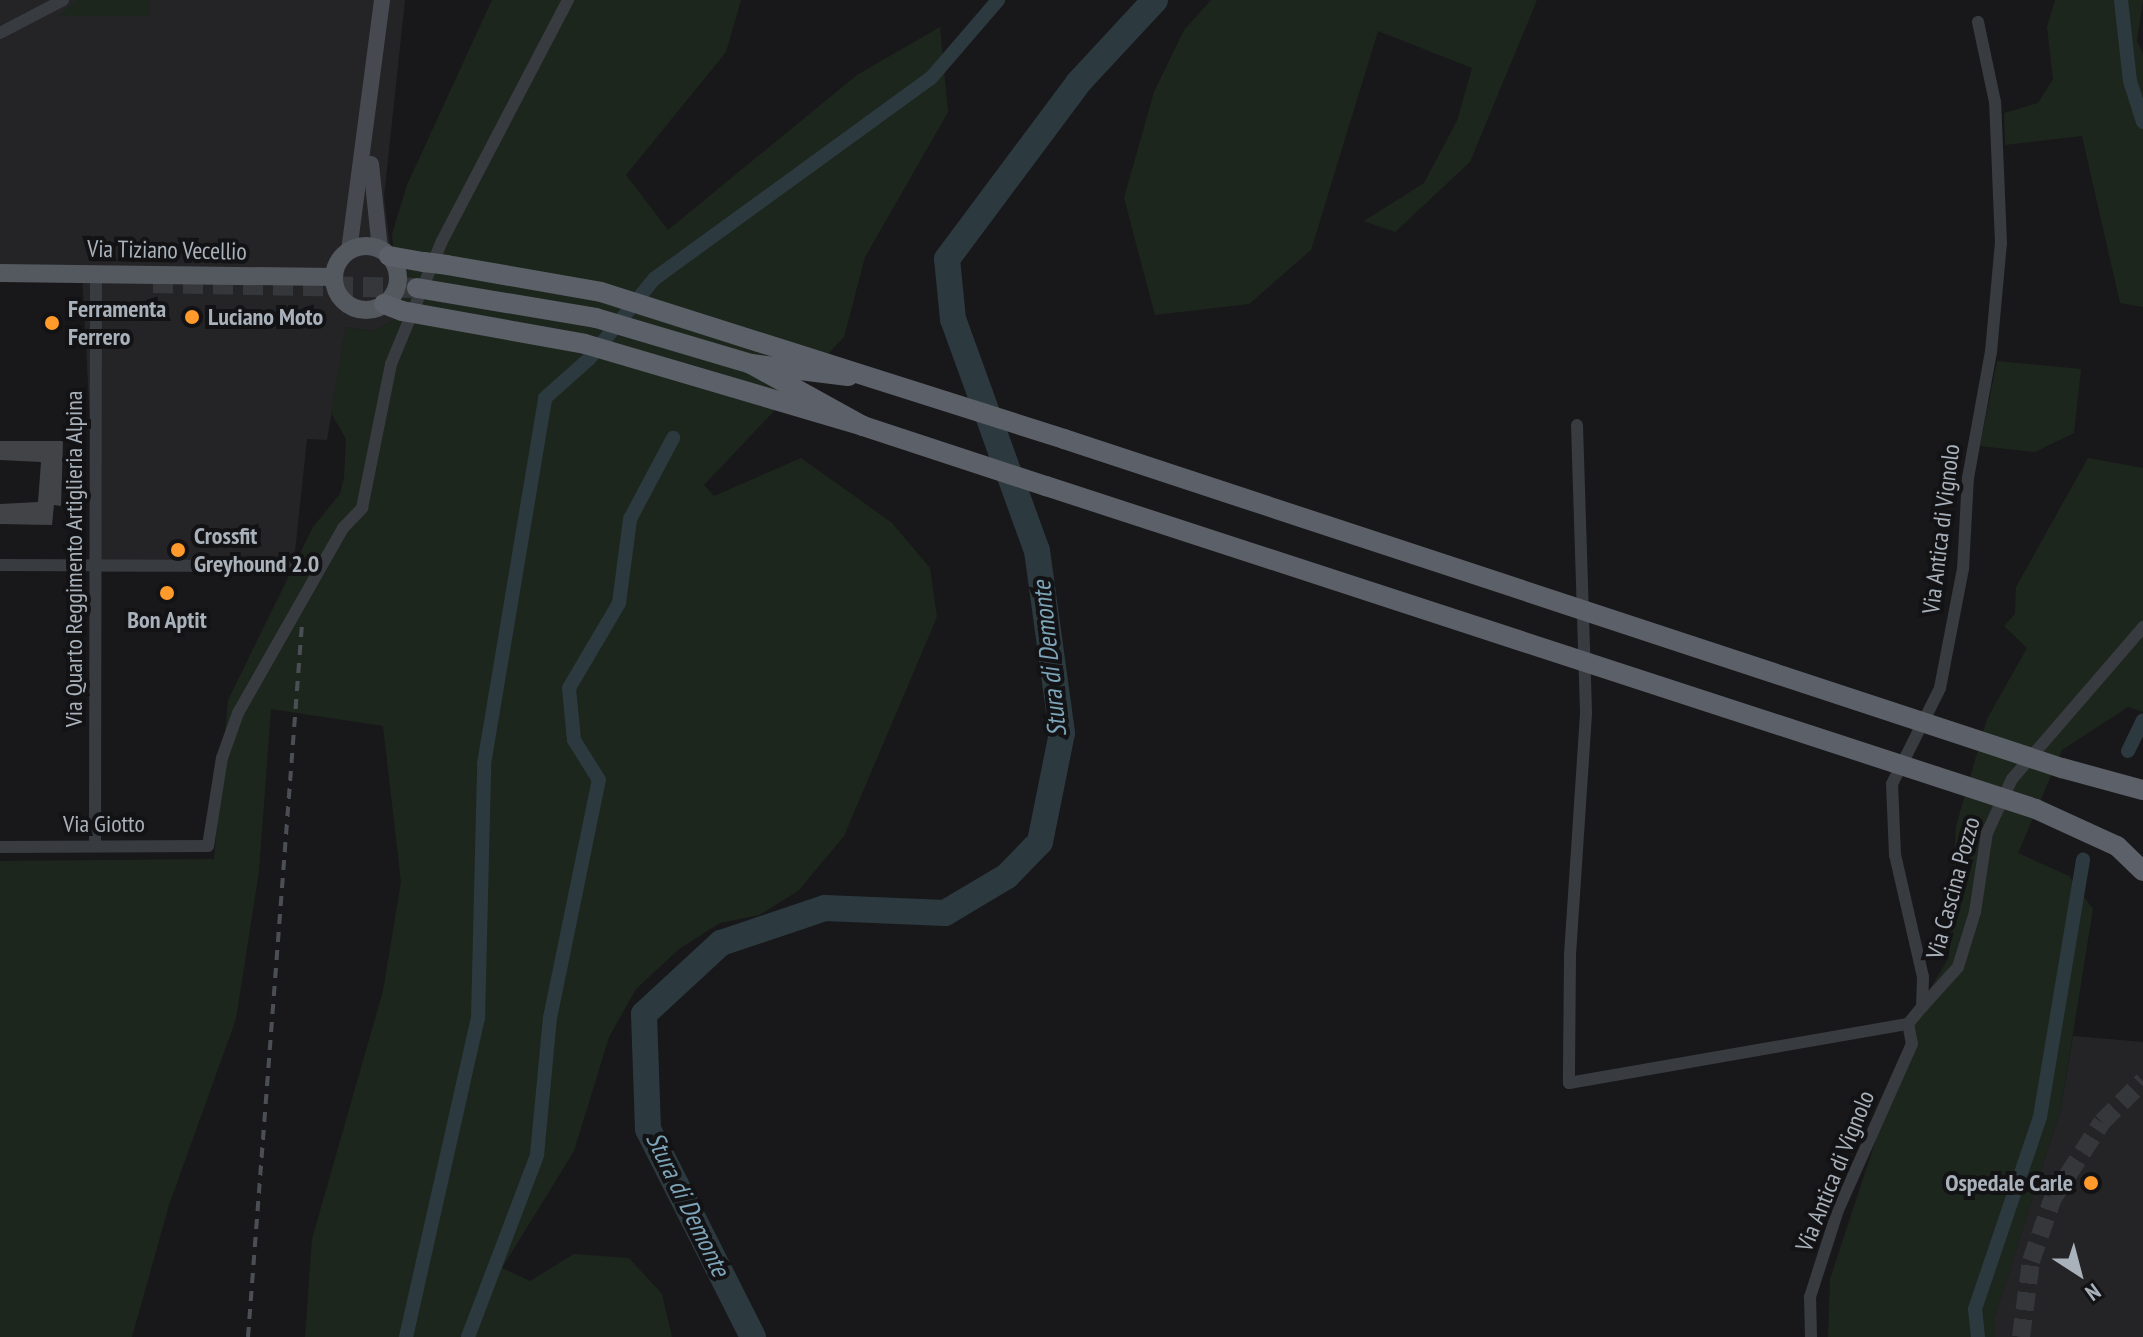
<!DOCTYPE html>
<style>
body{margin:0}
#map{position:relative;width:2143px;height:1337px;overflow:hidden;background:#18181a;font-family:"PT Sans Narrow",sans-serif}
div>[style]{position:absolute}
.built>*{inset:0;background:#242427}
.green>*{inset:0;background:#1d261d}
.canal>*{height:14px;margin:-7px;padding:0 7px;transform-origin:7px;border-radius:7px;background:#2c3a40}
.river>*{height:26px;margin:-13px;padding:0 13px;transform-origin:13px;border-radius:13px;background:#2c3a40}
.building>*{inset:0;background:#424347}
.primary-tunnel>*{height:18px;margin-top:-9px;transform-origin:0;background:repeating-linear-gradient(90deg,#35373a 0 18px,transparent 0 27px)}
.trunk-tunnel>*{height:20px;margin-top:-10px;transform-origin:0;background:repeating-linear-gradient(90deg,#35373a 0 20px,transparent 0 30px)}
.minor>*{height:12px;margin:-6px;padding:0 6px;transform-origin:6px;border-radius:6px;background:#383b40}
.secondary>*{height:16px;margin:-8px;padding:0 8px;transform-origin:8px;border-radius:8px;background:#464a50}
.primary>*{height:18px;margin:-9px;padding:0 9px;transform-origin:9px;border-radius:9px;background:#54585f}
.primary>.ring{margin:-9px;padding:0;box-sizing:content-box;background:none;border:18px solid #54585f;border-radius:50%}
.trunk>*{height:20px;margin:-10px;padding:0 10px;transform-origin:10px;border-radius:10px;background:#5c6068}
.rail>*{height:4px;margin-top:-2px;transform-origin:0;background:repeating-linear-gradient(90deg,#4b4f55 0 10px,transparent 0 18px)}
.trunk-bridge>*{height:20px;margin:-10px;padding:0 10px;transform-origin:10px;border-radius:10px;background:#5c6068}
.dots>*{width:22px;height:22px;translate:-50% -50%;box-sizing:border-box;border:4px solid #131315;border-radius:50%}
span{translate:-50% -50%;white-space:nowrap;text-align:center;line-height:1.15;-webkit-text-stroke:8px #131315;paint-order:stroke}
.street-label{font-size:24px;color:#a9b1bb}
.poi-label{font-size:24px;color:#a9b1bb;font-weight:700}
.left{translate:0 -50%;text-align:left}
.right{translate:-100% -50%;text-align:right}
.water-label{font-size:26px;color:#7da5b9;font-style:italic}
.north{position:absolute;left:2039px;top:1233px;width:80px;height:80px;-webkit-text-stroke:6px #131315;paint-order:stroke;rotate:144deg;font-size:22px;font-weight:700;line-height:32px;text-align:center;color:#a9b1bb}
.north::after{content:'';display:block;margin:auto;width:28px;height:36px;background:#a9b1bb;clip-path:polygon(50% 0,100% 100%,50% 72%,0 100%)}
</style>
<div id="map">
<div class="built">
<div style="clip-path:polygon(0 0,405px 0,384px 197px,399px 318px,372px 331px,346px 327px,327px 440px,307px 439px,293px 571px,98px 572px,82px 273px,0 274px)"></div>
<div style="clip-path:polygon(2073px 1036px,2143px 1042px,2143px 1337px,1995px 1337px,1995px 1316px,2061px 1108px)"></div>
</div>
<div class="green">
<div style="clip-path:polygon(77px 0,150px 0,150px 16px,59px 16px)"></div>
<div style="clip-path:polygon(492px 0,741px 0,726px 52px,626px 175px,668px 230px,857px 75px,940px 27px,948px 112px,865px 257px,844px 337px,704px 485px,714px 496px,801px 458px,892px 523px,930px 568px,937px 617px,844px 836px,798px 891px,759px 915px,720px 923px,679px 949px,636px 989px,609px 1037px,574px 1151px,502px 1268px,530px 1281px,574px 1254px,629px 1258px,662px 1294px,672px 1337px,305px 1337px,312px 1239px,383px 991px,401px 882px,383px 726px,271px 709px,259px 871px,236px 1019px,169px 1205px,132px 1337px,0 1337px,0 861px,214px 859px,228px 700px,313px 527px,340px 494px,344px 478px,346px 439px,331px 413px,346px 327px,372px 331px,399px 318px,392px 234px,407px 185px)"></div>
<div style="clip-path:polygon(1211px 0,1537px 0,1470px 162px,1395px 232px,1364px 221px,1424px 183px,1457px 121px,1472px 68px,1378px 31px,1311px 250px,1249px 304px,1155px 315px,1124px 198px,1154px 92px,1184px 30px)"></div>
<div style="clip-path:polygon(2055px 0,2143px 0,2137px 41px,2143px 54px,2143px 307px,2120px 303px,2082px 136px,2005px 145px,2004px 113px,2038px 103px,2053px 79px,2047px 27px)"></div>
<div style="clip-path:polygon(1997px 361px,2081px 369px,2074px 433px,2035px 452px,1980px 446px)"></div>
<div style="clip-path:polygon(2088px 458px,2143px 468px,2143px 712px,2128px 707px,2062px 750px,2018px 853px,2069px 876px,2093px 909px,2061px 1108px,1995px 1316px,1995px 1337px,1828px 1337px,1830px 1279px,1920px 1006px,1949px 957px,1956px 826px,1987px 719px,2027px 648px,2004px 626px,2015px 614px,2016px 587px)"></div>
</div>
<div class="canal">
<div style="left:2121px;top:0;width:81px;rotate:83.7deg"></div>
<div style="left:2130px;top:81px;width:43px;rotate:72.4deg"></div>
<div style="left:2128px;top:751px;width:34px;rotate:-64deg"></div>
<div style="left:406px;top:1337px;width:327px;rotate:-77.3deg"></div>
<div style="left:478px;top:1018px;width:254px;rotate:-88.6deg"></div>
<div style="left:484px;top:764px;width:371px;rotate:-80.5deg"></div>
<div style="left:545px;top:398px;width:59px;rotate:-41.6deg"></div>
<div style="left:589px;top:359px;width:103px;rotate:-50.9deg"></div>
<div style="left:654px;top:279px;width:342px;rotate:-36deg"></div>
<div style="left:931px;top:78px;width:103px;rotate:-49.3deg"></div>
<div style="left:468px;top:1337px;width:195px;rotate:-69.2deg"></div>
<div style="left:537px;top:1155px;width:138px;rotate:-84.6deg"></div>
<div style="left:550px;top:1018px;width:243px;rotate:-78.4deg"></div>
<div style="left:599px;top:780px;width:47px;rotate:-122deg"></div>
<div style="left:574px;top:740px;width:52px;rotate:-95.5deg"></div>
<div style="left:569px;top:688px;width:99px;rotate:-59.5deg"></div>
<div style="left:619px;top:603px;width:85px;rotate:-82.5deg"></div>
<div style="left:630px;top:519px;width:92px;rotate:-62deg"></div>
<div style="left:1978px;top:1337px;width:28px;rotate:-96deg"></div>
<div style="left:1975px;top:1309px;width:203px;rotate:-71.3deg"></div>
<div style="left:2040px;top:1117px;width:261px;rotate:-80.5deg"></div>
</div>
<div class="river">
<div style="left:753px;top:1337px;width:233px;rotate:-116.8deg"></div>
<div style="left:648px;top:1129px;width:115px;rotate:-92deg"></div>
<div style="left:644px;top:1014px;width:105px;rotate:-42.7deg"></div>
<div style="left:721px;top:943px;width:110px;rotate:-18.6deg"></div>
<div style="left:825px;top:908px;width:120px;rotate:2.4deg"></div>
<div style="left:945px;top:913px;width:72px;rotate:-30.8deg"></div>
<div style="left:1007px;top:876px;width:47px;rotate:-45.9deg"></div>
<div style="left:1040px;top:842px;width:111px;rotate:-78.6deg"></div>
<div style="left:1062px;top:733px;width:184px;rotate:-97.8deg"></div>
<div style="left:1037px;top:551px;width:247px;rotate:-109.9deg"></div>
<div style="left:953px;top:319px;width:60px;rotate:-95.7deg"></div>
<div style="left:947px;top:259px;width:219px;rotate:-53.3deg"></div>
<div style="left:1078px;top:83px;width:113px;rotate:-47.1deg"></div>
</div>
<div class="building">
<div style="clip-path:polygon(0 441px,63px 441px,61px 506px,54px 505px,52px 525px,0 524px,0 504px,38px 502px,41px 462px,0 460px)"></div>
</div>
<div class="primary-tunnel">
<div style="left:2021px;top:1337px;width:77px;rotate:-82.5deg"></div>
<div style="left:2031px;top:1261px;width:67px;rotate:-70.8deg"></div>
<div style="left:2053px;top:1198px;width:90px;rotate:-57.2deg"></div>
<div style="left:2102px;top:1122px;width:58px;rotate:-45deg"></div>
</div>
<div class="trunk-tunnel">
<div style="left:153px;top:283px;width:264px;rotate:1.1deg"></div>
</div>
<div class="minor">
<div style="left:0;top:33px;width:71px;rotate:-27.6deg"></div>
<div style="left:1577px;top:425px;width:289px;rotate:88.2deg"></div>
<div style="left:1586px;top:714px;width:243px;rotate:93.8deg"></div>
<div style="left:1570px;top:956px;width:127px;rotate:90.5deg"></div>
<div style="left:1569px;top:1083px;width:344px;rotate:-9.9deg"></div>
<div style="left:0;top:565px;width:285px;rotate:0.2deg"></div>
<div style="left:95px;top:845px;width:572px;rotate:-89.9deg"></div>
<div style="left:0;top:847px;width:208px;rotate:-0.3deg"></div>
<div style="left:208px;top:846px;width:89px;rotate:-81deg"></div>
<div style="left:222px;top:758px;width:48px;rotate:-70.4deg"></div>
<div style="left:238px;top:713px;width:213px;rotate:-60.4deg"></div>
<div style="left:343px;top:528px;width:28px;rotate:-46deg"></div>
<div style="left:362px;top:508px;width:147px;rotate:-78.6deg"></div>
<div style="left:391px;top:364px;width:133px;rotate:-67.5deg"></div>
<div style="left:442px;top:241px;width:272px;rotate:-62.4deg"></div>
<div style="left:1922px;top:1007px;width:54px;rotate:-48deg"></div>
<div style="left:1958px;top:967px;width:58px;rotate:-72.8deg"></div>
<div style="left:1975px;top:912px;width:80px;rotate:-81.4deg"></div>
<div style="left:1987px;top:833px;width:60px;rotate:-65.2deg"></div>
<div style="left:2012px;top:779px;width:201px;rotate:-49.2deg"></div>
<div style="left:1908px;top:1024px;width:22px;rotate:-51deg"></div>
<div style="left:1922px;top:1007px;width:30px;rotate:-88deg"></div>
<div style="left:1923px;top:977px;width:125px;rotate:-102.9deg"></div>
<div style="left:1895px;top:855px;width:71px;rotate:-92.4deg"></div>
<div style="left:1892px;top:784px;width:107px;rotate:-63.4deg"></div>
<div style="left:1940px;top:688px;width:121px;rotate:-79.1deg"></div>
<div style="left:1963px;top:569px;width:91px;rotate:-86.9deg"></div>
<div style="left:1968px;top:478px;width:128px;rotate:-79.7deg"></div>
<div style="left:1991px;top:352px;width:109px;rotate:-84.8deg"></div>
<div style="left:2001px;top:243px;width:141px;rotate:-92.4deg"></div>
<div style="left:1995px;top:102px;width:82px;rotate:-102deg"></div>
<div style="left:1811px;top:1337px;width:40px;rotate:-91.4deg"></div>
<div style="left:1810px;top:1297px;width:91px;rotate:-72.2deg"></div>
<div style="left:1838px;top:1210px;width:182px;rotate:-66deg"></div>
<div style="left:1912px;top:1044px;width:20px;rotate:-101deg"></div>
</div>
<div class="secondary">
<div style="left:371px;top:164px;width:86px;rotate:84deg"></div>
<div style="left:349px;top:251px;width:253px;rotate:-82.5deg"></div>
</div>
<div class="primary">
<div class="ring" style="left:334px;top:246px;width:46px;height:46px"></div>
<div style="left:0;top:273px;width:334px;rotate:0.7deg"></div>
</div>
<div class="trunk">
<div style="left:389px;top:256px;width:36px;rotate:10deg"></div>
<div style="left:447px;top:265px;width:156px;rotate:9.9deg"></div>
<div style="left:601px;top:292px;width:486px;rotate:17.6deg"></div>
<div style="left:384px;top:304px;width:19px;rotate:21deg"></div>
<div style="left:596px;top:318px;width:162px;rotate:16.5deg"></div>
<div style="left:751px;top:364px;width:98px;rotate:7.1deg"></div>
<div style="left:751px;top:364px;width:128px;rotate:29deg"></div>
<div style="left:863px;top:426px;width:193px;rotate:18.2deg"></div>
<div style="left:2062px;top:768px;width:84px;rotate:15.2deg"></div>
<div style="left:2036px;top:809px;width:89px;rotate:24.6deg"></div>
<div style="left:2117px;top:846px;width:36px;rotate:44deg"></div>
</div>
<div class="rail">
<div style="left:248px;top:1337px;width:715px;rotate:-85.67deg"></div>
</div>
<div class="trunk-bridge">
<div style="left:424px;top:262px;width:23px;rotate:7deg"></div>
<div style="left:417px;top:288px;width:181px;rotate:9.5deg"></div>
<div style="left:402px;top:311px;width:186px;rotate:10.2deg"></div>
<div style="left:585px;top:344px;width:290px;rotate:16.4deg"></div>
<div style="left:1064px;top:439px;width:1051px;rotate:18.25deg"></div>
<div style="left:1046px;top:486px;width:1041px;rotate:18.07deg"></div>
</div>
<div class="dots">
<div style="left:192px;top:317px;background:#ff9a2b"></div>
<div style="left:52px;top:323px;background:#ff9a2b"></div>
<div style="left:178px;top:550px;background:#ff9a2b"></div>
<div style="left:167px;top:593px;background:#ff9a2b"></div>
<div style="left:2091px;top:1183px;background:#ff9a2b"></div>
</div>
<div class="street-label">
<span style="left:167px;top:250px;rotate:1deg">Via Tiziano Vecellio</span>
<span style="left:1941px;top:529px;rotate:-83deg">Via Antica di Vignolo</span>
<span style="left:74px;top:559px;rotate:-90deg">Via Quarto Reggimento Artiglieria Alpina</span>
<span style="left:104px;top:824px">Via Giotto</span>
<span style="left:1953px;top:888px;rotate:-75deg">Via Cascina Pozzo</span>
<span style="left:1835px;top:1171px;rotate:-68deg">Via Antica di Vignolo</span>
</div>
<div class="poi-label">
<span class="left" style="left:68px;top:323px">Ferramenta<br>Ferrero</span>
<span class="left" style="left:208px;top:317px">Luciano Moto</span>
<span class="left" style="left:194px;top:550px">Crossfit<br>Greyhound 2.0</span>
<span style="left:167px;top:620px">Bon Aptit</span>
<span class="right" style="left:2073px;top:1183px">Ospedale Carle</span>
</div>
<div class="water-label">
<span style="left:1049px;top:659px;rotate:-96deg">Stura di Demonte</span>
<span style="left:688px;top:1204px;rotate:64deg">Stura di Demonte</span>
</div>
<div class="north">N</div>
</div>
